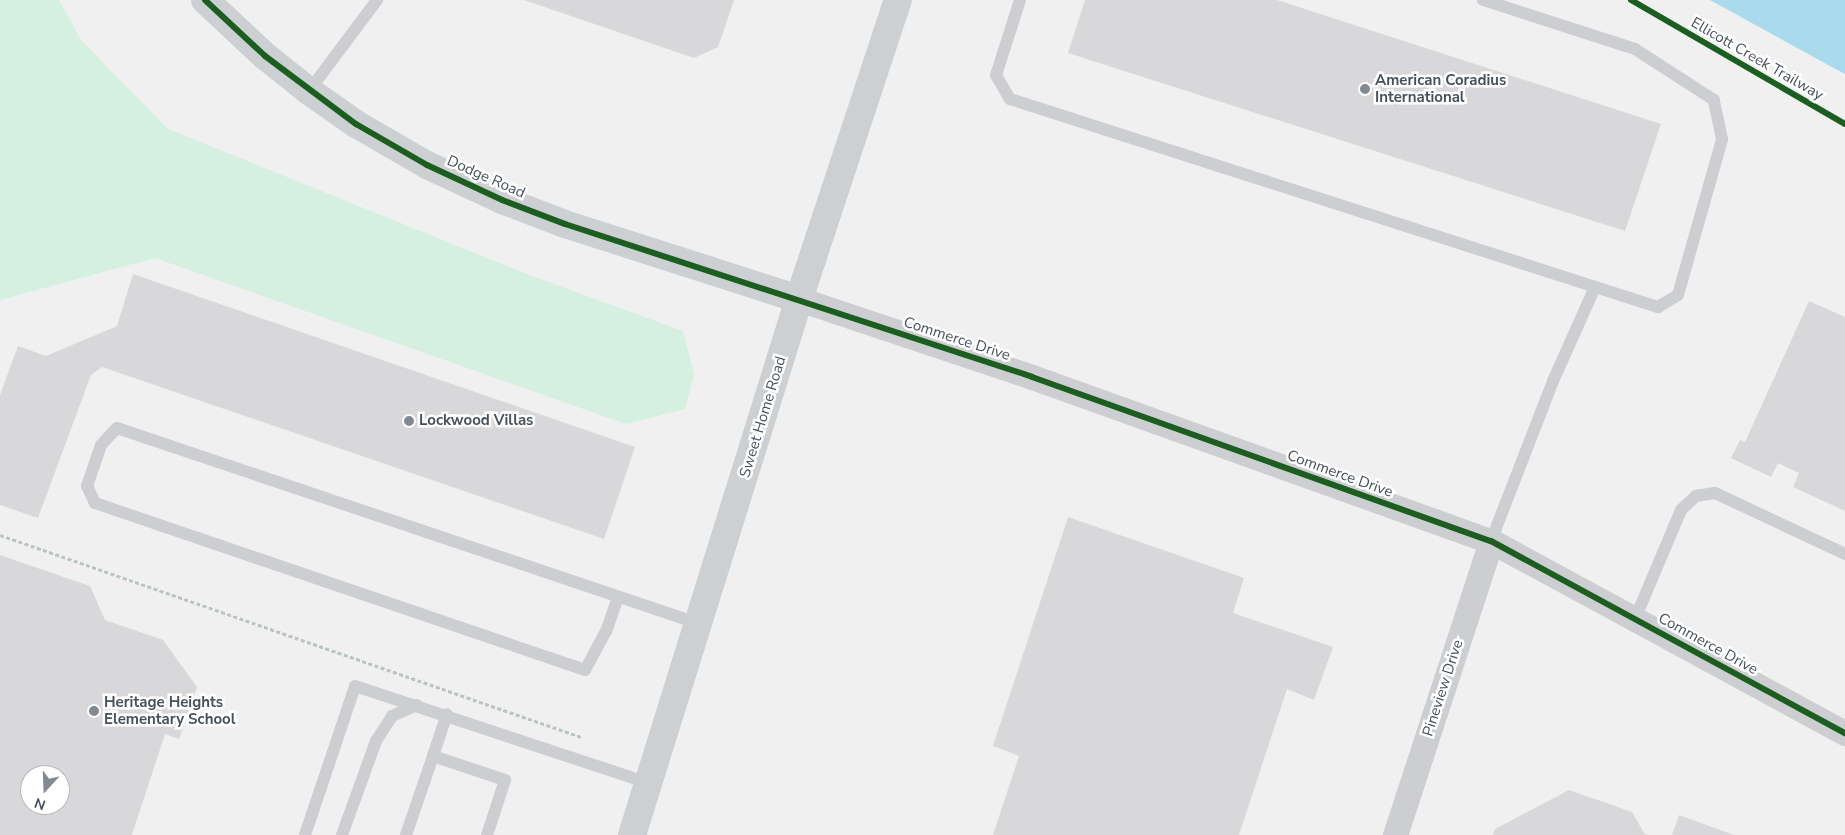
<!DOCTYPE html>
<style>
body{margin:0}
#map{position:relative;width:1845px;height:835px;overflow:hidden;background:#f1f0f0;font-family:"Nunito Sans",sans-serif}
div>[style]{position:absolute}
.green>*{inset:0;background:#d5efe0}
.water>*{inset:0;background:#aadbec}
.building>*{inset:0;background:#d8d8da}
.path>*{height:3px;margin-top:-1.5px;transform-origin:0;background:repeating-linear-gradient(90deg,#b9c5c1 0 4px,transparent 0 6.5px)}
.lane>*{height:12px;margin:-6px;padding:0 6px;transform-origin:6px;border-radius:6px;background:#ccced1}
.street>*{height:25px;margin:-12.5px;padding:0 12.5px;transform-origin:12.5px;border-radius:12.5px;background:#ccced1}
.secondary>*{height:28px;margin:-14px;padding:0 14px;transform-origin:14px;border-radius:14px;background:#cdd0d3}
.cycleway>*{height:6px;margin:-3px;padding:0 3px;transform-origin:3px;border-radius:3px;background:#1b5e20}
.dots>*{width:14px;height:14px;translate:-50% -50%;box-sizing:border-box;border:2px solid #fff;border-radius:50%}
span{translate:-50% -50%;white-space:nowrap;text-align:center;line-height:1.15;-webkit-text-stroke:5px #fff;paint-order:stroke}
.street-label{font-size:15px;color:#47515c}
.poi-label{font-size:15px;color:#47515c;font-weight:700}
.left{translate:0 -50%;text-align:left}
.north{position:absolute;left:20px;top:765px;width:50px;height:50px;box-sizing:border-box;background:#fff;border:1px solid #b5b9be;border-radius:50%;rotate:200deg;font-size:14px;font-weight:700;line-height:20px;text-align:center;color:#47515c}
.north::after{content:'';display:block;margin:auto;width:18px;height:22px;background:#828990;clip-path:polygon(50% 0,100% 100%,50% 72%,0 100%)}
</style>
<div id="map">
<div class="green">
<div style="clip-path:polygon(0 0,59px 0,81px 40px,168px 129px,532px 276px,683px 331px,694px 375px,685px 409px,626px 424px,155px 258px,0 300px)"></div>
</div>
<div class="water">
<div style="clip-path:polygon(1710px 0,1845px 0,1845px 74px,1830px 66px)"></div>
</div>
<div class="building">
<div style="clip-path:polygon(524px 0,734px 0,718px 47px,694px 58px)"></div>
<div style="clip-path:polygon(1085px 0,1277px 0,1661px 124px,1625px 231px,1068px 53px)"></div>
<div style="clip-path:polygon(133px 274px,635px 447px,604px 539px,102px 367px,91px 375px,38px 518px,0 505px,0 395px,18px 346px,46px 356px,117px 326px)"></div>
<div style="clip-path:polygon(1809px 301px,1845px 317px,1845px 511px,1793px 487px,1799px 473px,1778px 463px,1771px 477px,1731px 458px,1740px 440px,1745px 442px)"></div>
<div style="clip-path:polygon(1068px 517px,1244px 578px,1233px 613px,1333px 647px,1314px 700px,1287px 689px,1239px 835px,993px 835px,1019px 756px,993px 746px)"></div>
<div style="clip-path:polygon(evenodd,0 555px,90px 586px,105px 620px,163px 640px,197px 687px,179px 739px,165px 734px,132px 835px,0 835px,0 555px,30px 775px,60px 775px,60px 805px,30px 805px,30px 775px)"></div>
<div style="clip-path:polygon(1569px 790px,1632px 812px,1644px 833px,1648px 835px,1493px 835px,1495px 829px)"></div>
<div style="clip-path:polygon(1679px 815px,1734px 835px,1672px 835px)"></div>
</div>
<div class="path">
<div style="left:0;top:535px;width:615px;rotate:19.17deg"></div>
</div>
<div class="lane">
<div style="left:1020px;top:0;width:79px;rotate:107.7deg"></div>
<div style="left:996px;top:75px;width:28px;rotate:60deg"></div>
<div style="left:1010px;top:99px;width:681px;rotate:17.8deg"></div>
<div style="left:1658px;top:307px;width:23px;rotate:-31deg"></div>
<div style="left:1678px;top:295px;width:162px;rotate:-74.2deg"></div>
<div style="left:1722px;top:139px;width:40px;rotate:-102deg"></div>
<div style="left:1714px;top:100px;width:94px;rotate:-147.2deg"></div>
<div style="left:1635px;top:49px;width:160px;rotate:-162.1deg"></div>
<div style="left:309px;top:91px;width:114px;rotate:-53.2deg"></div>
<div style="left:1491px;top:541px;width:172px;rotate:-68.8deg"></div>
<div style="left:1553px;top:381px;width:103px;rotate:-65.9deg"></div>
<div style="left:618px;top:597px;width:36px;rotate:109deg"></div>
<div style="left:606px;top:631px;width:44px;rotate:118.3deg"></div>
<div style="left:585px;top:670px;width:518px;rotate:-161.18deg"></div>
<div style="left:95px;top:503px;width:19px;rotate:-115deg"></div>
<div style="left:87px;top:486px;width:43px;rotate:-71.1deg"></div>
<div style="left:101px;top:445px;width:23px;rotate:-47deg"></div>
<div style="left:117px;top:428px;width:615px;rotate:18.58deg"></div>
<div style="left:1635px;top:619px;width:118px;rotate:-67.1deg"></div>
<div style="left:1681px;top:510px;width:21px;rotate:-43deg"></div>
<div style="left:1696px;top:496px;width:19px;rotate:-9deg"></div>
<div style="left:1715px;top:493px;width:144px;rotate:25.1deg"></div>
<div style="left:433px;top:756px;width:44px;rotate:-71.6deg"></div>
<div style="left:305px;top:835px;width:157px;rotate:-71.4deg"></div>
<div style="left:355px;top:686px;width:310px;rotate:18.3deg"></div>
<div style="left:342px;top:835px;width:100px;rotate:-70.1deg"></div>
<div style="left:376px;top:741px;width:30px;rotate:-57deg"></div>
<div style="left:392px;top:716px;width:27px;rotate:-24deg"></div>
<div style="left:406px;top:835px;width:83px;rotate:-71.1deg"></div>
<div style="left:433px;top:756px;width:76px;rotate:18.4deg"></div>
<div style="left:505px;top:780px;width:58px;rotate:108.1deg"></div>
</div>
<div class="street">
<div style="left:799px;top:299px;width:246px;rotate:18.5deg"></div>
<div style="left:1032px;top:377px;width:487px;rotate:19.7deg"></div>
<div style="left:1491px;top:541px;width:403px;rotate:28.5deg"></div>
<div style="left:1395px;top:835px;width:309px;rotate:-71.9deg"></div>
</div>
<div class="secondary">
<div style="left:205px;top:0;width:82px;rotate:43deg"></div>
<div style="left:265px;top:56px;width:56px;rotate:38.5deg"></div>
<div style="left:309px;top:91px;width:57px;rotate:35.1deg"></div>
<div style="left:356px;top:124px;width:82px;rotate:30deg"></div>
<div style="left:427px;top:165px;width:83px;rotate:25deg"></div>
<div style="left:502px;top:200px;width:67px;rotate:20.9deg"></div>
<div style="left:565px;top:224px;width:246px;rotate:17.8deg"></div>
<div style="left:632px;top:835px;width:561px;rotate:-72.69deg"></div>
<div style="left:799px;top:299px;width:315px;rotate:-71.7deg"></div>
</div>
<div class="cycleway">
<div style="left:205px;top:0;width:82px;rotate:43deg"></div>
<div style="left:265px;top:56px;width:114px;rotate:36.8deg"></div>
<div style="left:356px;top:124px;width:82px;rotate:30deg"></div>
<div style="left:427px;top:165px;width:83px;rotate:25deg"></div>
<div style="left:502px;top:200px;width:67px;rotate:20.9deg"></div>
<div style="left:565px;top:224px;width:491px;rotate:18.1deg"></div>
<div style="left:1032px;top:377px;width:487px;rotate:19.7deg"></div>
<div style="left:1491px;top:541px;width:403px;rotate:28.5deg"></div>
<div style="left:1631px;top:0;width:247px;rotate:30.1deg"></div>
</div>
<div class="dots">
<div style="left:1365px;top:89px;background:#828990"></div>
<div style="left:409px;top:421px;background:#828990"></div>
<div style="left:94px;top:711px;background:#828990"></div>
</div>
<div class="street-label">
<span style="left:1757px;top:59px;rotate:30deg">Ellicott Creek Trailway</span>
<span style="left:486px;top:177px;rotate:24deg">Dodge Road</span>
<span style="left:957px;top:339px;rotate:18deg">Commerce Drive</span>
<span style="left:763px;top:417px;rotate:-73deg">Sweet Home Road</span>
<span style="left:1340px;top:474px;rotate:20deg">Commerce Drive</span>
<span style="left:1708px;top:644px;rotate:29deg">Commerce Drive</span>
<span style="left:1443px;top:688px;rotate:-72deg">Pineview Drive</span>
</div>
<div class="poi-label">
<span class="left" style="left:1375px;top:89px">American Coradius<br>International</span>
<span class="left" style="left:419px;top:421px">Lockwood Villas</span>
<span class="left" style="left:104px;top:711px">Heritage Heights<br>Elementary School</span>
</div>
<div class="north">N</div>
</div>
